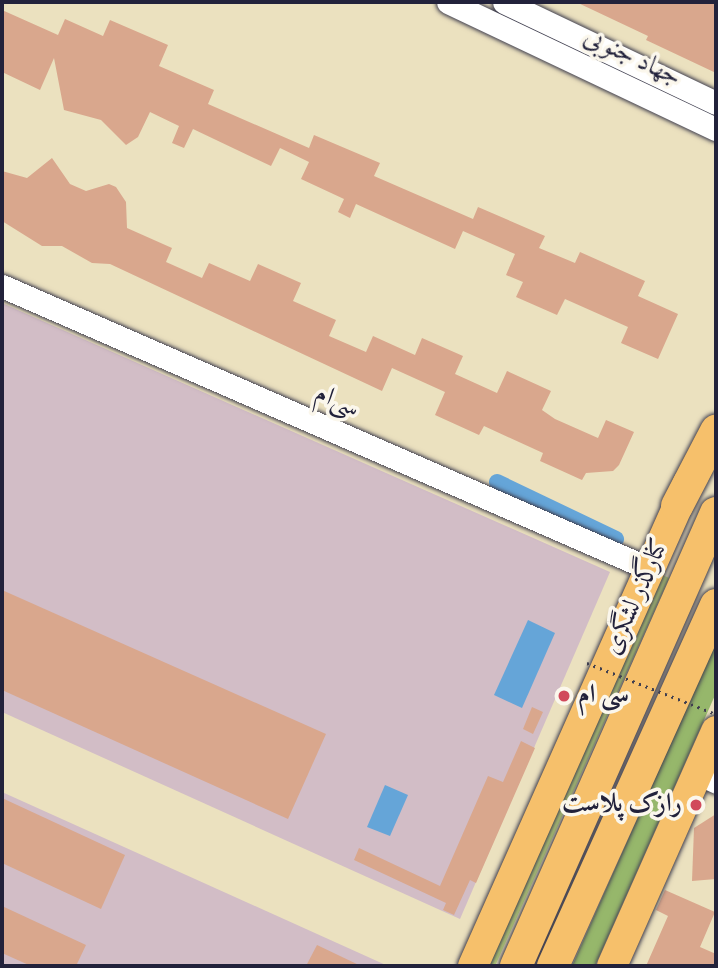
<!DOCTYPE html>
<meta charset="utf-8">
<style>
body{margin:0}
#map{position:relative;width:718px;height:968px;overflow:hidden;background:#ebe1bf;font-family:"Sorts Mill Goudy",Amiri,serif}
div>[style]{position:absolute}
.industrial>*{inset:0;background:#d2bdc6}
.green>*{inset:0;background:#bed67b}
.forest>*{inset:0;background:#96b76b}
.water>*{inset:0;background:#65a5d8}
.canal>*{height:16px;margin:-8px;padding:0 8px;transform-origin:8px;border-radius:8px;background:#65a5d8}
.building>*{inset:0;background:#d9a78d}
.roads{filter:drop-shadow(0 0 2px #403f4f) drop-shadow(0 0 2px #403f4f)}
.minor>*{height:19px;margin:-9.5px;padding:0 9.5px;transform-origin:9.5px;border-radius:9.5px;background:#fff}
.tertiary>*{height:23px;margin:-11.5px;padding:0 11.5px;transform-origin:11.5px;border-radius:11.5px;background:#fff}
.primary>*{height:30px;margin:-15px;padding:0 15px;transform-origin:15px;border-radius:15px;background:#f6c06b}
.trunk>*{height:32px;margin:-16px;padding:0 16px;transform-origin:16px;border-radius:16px;background:#f6c06b}
.path-bridge>*{height:2.5px;margin-top:-1.25px;transform-origin:0;background:repeating-linear-gradient(90deg,#403f4f 0 2px,transparent 0 7px)}
.dots>*{width:19px;height:19px;translate:-50% -50%;box-sizing:border-box;border:4px solid #fbf7ec;border-radius:50%}
span{translate:-50% -50%;white-space:nowrap;text-align:center;line-height:1.15;-webkit-text-stroke:7px #fbf7ec;paint-order:stroke}
.street-label{font-size:26px;color:#22223b}
.poi-label{font-size:26px;color:#22223b;font-weight:700}
.left{translate:0 -50%;text-align:left}
.right{translate:-100% -50%;text-align:right}
.frame{position:absolute;inset:0;border:4px solid #22223b;pointer-events:none}
</style>
<div id="map">
<div class="industrial">
<div style="clip-path:polygon(2px 303px,610px 572px,460px 919px,2px 712px)"></div>
<div style="clip-path:polygon(2px 792px,388px 966px,2px 966px)"></div>
</div>
<div class="green">
<div style="clip-path:polygon(654px 571px,669px 578px,495px 966px,479px 966px)"></div>
</div>
<div class="forest">
<div style="clip-path:polygon(716px 641px,716px 693px,595px 966px,572px 966px)"></div>
</div>
<div class="water">
<div style="clip-path:polygon(528px 620px,555px 633px,522px 708px,494px 695px)"></div>
<div style="clip-path:polygon(385px 785px,408px 795px,390px 836px,367px 827px)"></div>
</div>
<div class="canal">
<div style="left:497px;top:482px;width:132px;rotate:25.6deg"></div>
</div>
<div class="building">
<div style="clip-path:polygon(576px 2px,716px 2px,716px 73px,646px 40px,648px 36px)"></div>
<div style="clip-path:polygon(2px 10px,58px 35px,65px 19px,103px 36px,110px 20px,168px 45px,159px 66px,214px 90px,208px 104px,309px 148px,314px 135px,380px 163px,374px 176px,473px 219px,478px 207px,545px 236px,539px 248px,575px 263px,580px 252px,645px 281px,638px 296px,678px 314px,658px 359px,621px 343px,628px 327px,565px 299px,557px 315px,516px 297px,523px 282px,506px 275px,515px 254px,463px 231px,455px 249px,356px 204px,350px 218px,338px 212px,344px 199px,301px 179px,309px 162px,280px 148px,271px 166px,193px 129px,184px 148px,172px 143px,179px 126px,150px 112px,138px 137px,126px 145px,101px 120px,64px 110px,54px 58px,40px 90px,2px 72px)"></div>
<div style="clip-path:polygon(52px 158px,70px 184px,86px 191px,109px 184px,116px 187px,126px 202px,127px 228px,172px 248px,166px 262px,202px 278px,209px 263px,250px 281px,258px 264px,301px 283px,293px 301px,336px 320px,329px 336px,366px 352px,373px 336px,415px 355px,422px 338px,463px 356px,455px 374px,497px 393px,507px 371px,551px 391px,542px 410px,555px 419px,598px 438px,606px 420px,634px 432px,619px 465px,613px 471px,586px 473px,582px 480px,540px 461px,543px 453px,484px 426px,479px 435px,435px 415px,445px 392px,392px 368px,382px 391px,110px 264px,92px 263px,62px 246px,42px 246px,2px 221px,2px 171px,27px 178px)"></div>
<div style="clip-path:polygon(2px 590px,326px 734px,288px 819px,2px 690px)"></div>
<div style="clip-path:polygon(532px 707px,543px 712px,533px 734px,523px 729px)"></div>
<div style="clip-path:polygon(521px 741px,535px 748px,476px 883px,470px 880px,454px 915px,443px 910px,446px 903px,354px 860px,359px 848px,440px 886px,488px 776px,503px 782px)"></div>
<div style="clip-path:polygon(2px 798px,125px 855px,101px 909px,2px 863px)"></div>
<div style="clip-path:polygon(716px 814px,716px 879px,692px 881px,694px 828px)"></div>
<div style="clip-path:polygon(665px 890px,715px 912px,700px 947px,716px 954px,716px 966px,646px 966px,668px 916px,656px 910px)"></div>
<div style="clip-path:polygon(2px 906px,86px 945px,76px 966px,31px 966px,2px 953px)"></div>
<div style="clip-path:polygon(317px 945px,361px 966px,306px 966px)"></div>
</div>
<div class="roads">
<div class="minor">
<div style="left:697px;top:775px;width:21px;rotate:25deg"></div>
</div>
<div class="tertiary">
<div style="left:448px;top:2px;width:297px;rotate:25.4deg"></div>
<div style="left:504px;top:2px;width:235px;rotate:25.5deg"></div>
<div style="left:2px;top:286px;width:707px;rotate:23.59deg"></div>
</div>
<div class="primary">
<div style="left:473px;top:966px;width:529px;rotate:-66deg"></div>
<div style="left:612px;top:966px;width:257px;rotate:-66.1deg"></div>
</div>
<div class="trunk">
<div style="left:677px;top:506px;width:85px;rotate:-62.5deg"></div>
<div style="left:516px;top:966px;width:495px;rotate:-66.2deg"></div>
<div style="left:553px;top:966px;width:396px;rotate:-65.7deg"></div>
</div>
</div>
<div class="path-bridge">
<div style="left:587px;top:663px;width:139px;rotate:21.6deg"></div>
</div>
<div class="dots">
<div style="left:564px;top:696px;background:#d1495b"></div>
<div style="left:696px;top:805px;background:#d1495b"></div>
</div>
<div class="street-label">
<span style="left:632px;top:58px;rotate:25deg">جهاد جنوبی</span>
<span style="left:337px;top:402px;rotate:24deg">سی‌ام</span>
<span style="left:637px;top:597px;rotate:-66deg">کنارگذر لشگری</span>
</div>
<div class="poi-label">
<span class="left" style="left:578px;top:696px">سی ام</span>
<span class="right" style="left:682px;top:805px">رازک پلاست</span>
</div>
<div class="frame"></div>
</div>
